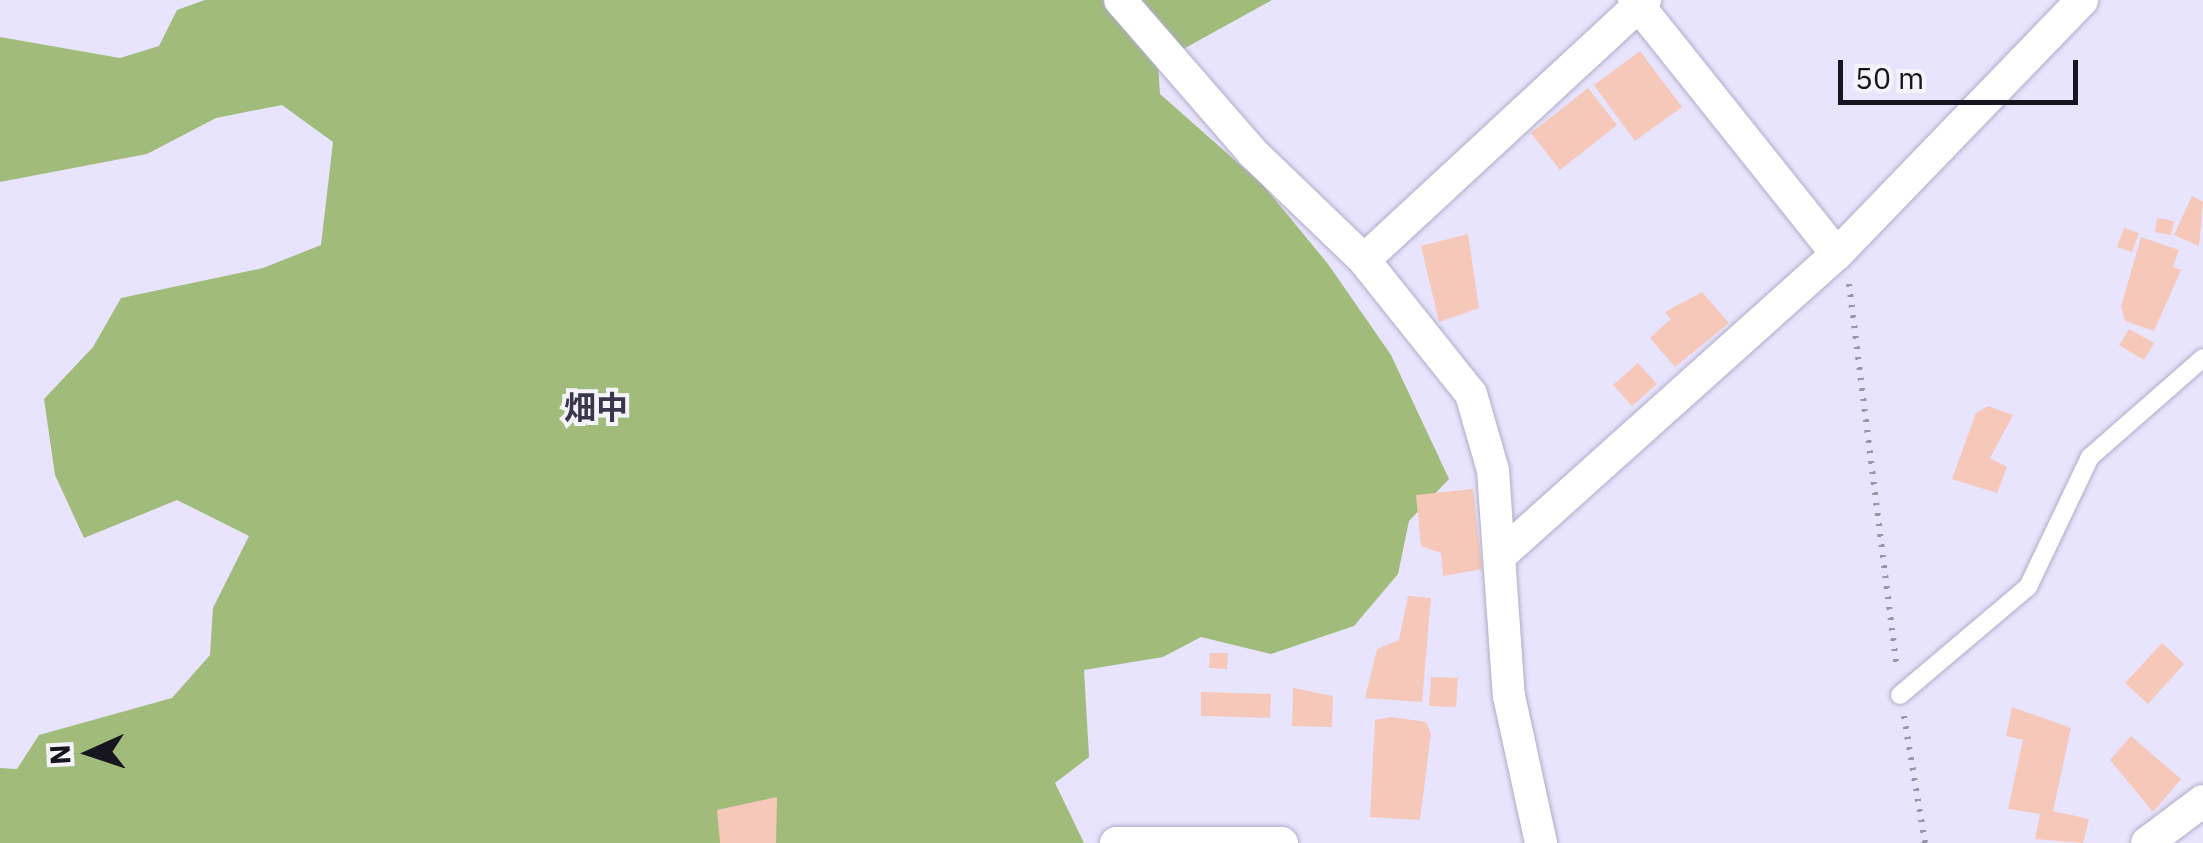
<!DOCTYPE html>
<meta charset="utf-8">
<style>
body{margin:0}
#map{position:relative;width:2203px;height:843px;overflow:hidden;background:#e9e4fd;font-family:"IBM Plex Sans","Noto Sans JP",sans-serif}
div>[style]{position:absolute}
.forest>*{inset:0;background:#a0bb7a}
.building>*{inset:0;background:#f5c8b9}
.path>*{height:6px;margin-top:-3px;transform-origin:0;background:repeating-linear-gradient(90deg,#9a96a9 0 2.5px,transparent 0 10.5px)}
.roads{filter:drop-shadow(0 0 2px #b0aac8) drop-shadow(0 0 2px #b0aac8)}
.lane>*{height:18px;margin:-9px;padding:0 9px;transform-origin:9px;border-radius:9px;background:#fff}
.street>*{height:32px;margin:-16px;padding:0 16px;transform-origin:16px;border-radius:16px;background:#fff}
span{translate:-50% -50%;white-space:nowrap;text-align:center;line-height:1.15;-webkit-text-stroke:8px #f5f4fb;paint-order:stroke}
.neighbourhood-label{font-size:32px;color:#3b354e;font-weight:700}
.north{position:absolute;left:40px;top:703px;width:100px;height:100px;-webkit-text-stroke:8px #f5f4fb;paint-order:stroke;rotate:267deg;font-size:28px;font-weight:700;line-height:40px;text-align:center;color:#171520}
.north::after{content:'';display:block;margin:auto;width:35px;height:45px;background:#171520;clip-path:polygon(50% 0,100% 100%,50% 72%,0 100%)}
.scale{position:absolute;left:1838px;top:60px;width:240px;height:45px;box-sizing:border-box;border:5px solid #171520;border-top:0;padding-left:12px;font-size:30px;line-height:35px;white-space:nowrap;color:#171520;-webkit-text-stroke:8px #f5f4fb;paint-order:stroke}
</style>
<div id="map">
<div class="forest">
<div style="clip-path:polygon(205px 0,1272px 0,1158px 63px,1160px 94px,1263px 185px,1328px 264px,1391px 355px,1449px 479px,1409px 521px,1398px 574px,1354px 626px,1271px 654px,1201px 637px,1163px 657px,1084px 670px,1089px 757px,1055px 783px,1084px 843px,0 843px,0 768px,17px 769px,39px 735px,172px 698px,210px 655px,213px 608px,249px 536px,177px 500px,84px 538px,55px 475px,44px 399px,93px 347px,121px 298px,263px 268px,321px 245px,333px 142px,282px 105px,216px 118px,147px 154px,0 182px,0 37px,120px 58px,159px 46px,177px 10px)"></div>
</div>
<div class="building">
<div style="clip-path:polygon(1640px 51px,1682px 107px,1635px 141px,1594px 85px)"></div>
<div style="clip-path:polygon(1588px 88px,1617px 125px,1560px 170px,1531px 133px)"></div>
<div style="clip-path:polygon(2192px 196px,2203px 202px,2199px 246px,2174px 235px)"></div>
<div style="clip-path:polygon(2157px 218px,2174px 221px,2171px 235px,2155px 232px)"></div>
<div style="clip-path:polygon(2124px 228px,2139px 233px,2132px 252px,2117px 247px)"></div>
<div style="clip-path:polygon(1468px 234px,1479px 308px,1439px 322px,1421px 246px)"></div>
<div style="clip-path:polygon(2141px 237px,2179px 250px,2173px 267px,2181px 270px,2154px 331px,2125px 321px,2121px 307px)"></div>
<div style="clip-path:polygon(1702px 292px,1729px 323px,1675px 367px,1650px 338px,1671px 319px,1665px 312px)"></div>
<div style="clip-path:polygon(2129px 329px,2154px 343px,2144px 360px,2119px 345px)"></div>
<div style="clip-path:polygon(1638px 363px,1657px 384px,1632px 406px,1613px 385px)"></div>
<div style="clip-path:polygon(1988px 406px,2013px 415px,1990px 458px,2007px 467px,1997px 493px,1952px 479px,1976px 413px)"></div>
<div style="clip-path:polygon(1473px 489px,1482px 569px,1443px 576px,1441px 553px,1421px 546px,1416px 495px)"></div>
<div style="clip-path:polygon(1408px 596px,1431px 598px,1422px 702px,1365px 698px,1377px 649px,1399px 640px)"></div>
<div style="clip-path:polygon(2162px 643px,2184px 664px,2148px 704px,2125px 683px)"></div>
<div style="clip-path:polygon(1210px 653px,1228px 653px,1227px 669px,1209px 668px)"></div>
<div style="clip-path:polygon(1431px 677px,1458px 678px,1456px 707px,1429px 706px)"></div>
<div style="clip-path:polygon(1293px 688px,1333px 696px,1332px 727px,1292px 726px)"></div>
<div style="clip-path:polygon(1201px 692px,1271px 694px,1270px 718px,1201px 716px)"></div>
<div style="clip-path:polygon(2012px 707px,2071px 728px,2053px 811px,2089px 819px,2083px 843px,2035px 839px,2040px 814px,2008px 809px,2023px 740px,2006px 736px)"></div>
<div style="clip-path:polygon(1391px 717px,1426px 722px,1431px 733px,1420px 820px,1370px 817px,1375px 720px)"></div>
<div style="clip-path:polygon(2131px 736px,2181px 779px,2153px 812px,2110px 760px)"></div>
<div style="clip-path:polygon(777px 797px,776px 843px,720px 843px,717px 810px)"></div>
</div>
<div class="path">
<div style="left:1849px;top:284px;width:388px;rotate:82.9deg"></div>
<div style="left:1904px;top:716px;width:129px;rotate:80.6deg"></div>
</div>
<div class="roads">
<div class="lane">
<div style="left:1900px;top:695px;width:167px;rotate:-40.2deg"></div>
<div style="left:2028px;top:587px;width:144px;rotate:-64.5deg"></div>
<div style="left:2090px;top:457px;width:150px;rotate:-41.2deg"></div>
</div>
<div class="street">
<div style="left:1120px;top:0;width:203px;rotate:49deg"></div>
<div style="left:1253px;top:153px;width:154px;rotate:43.9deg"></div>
<div style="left:1364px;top:260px;width:171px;rotate:51.4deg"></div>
<div style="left:1471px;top:394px;width:79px;rotate:73.9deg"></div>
<div style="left:1493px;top:470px;width:227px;rotate:86deg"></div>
<div style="left:1509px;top:696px;width:150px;rotate:77.7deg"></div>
<div style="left:1634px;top:0;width:325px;rotate:51.4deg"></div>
<div style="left:1364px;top:260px;width:383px;rotate:-42.8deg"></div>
<div style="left:1500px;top:556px;width:453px;rotate:-41.9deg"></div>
<div style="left:1837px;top:254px;width:353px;rotate:-46deg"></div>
<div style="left:1116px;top:843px;width:166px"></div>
<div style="left:2147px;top:843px;width:70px;rotate:-36.9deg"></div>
</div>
</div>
<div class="neighbourhood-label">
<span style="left:596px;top:407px">畑中</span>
</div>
<div class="north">N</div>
<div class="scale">50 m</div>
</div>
